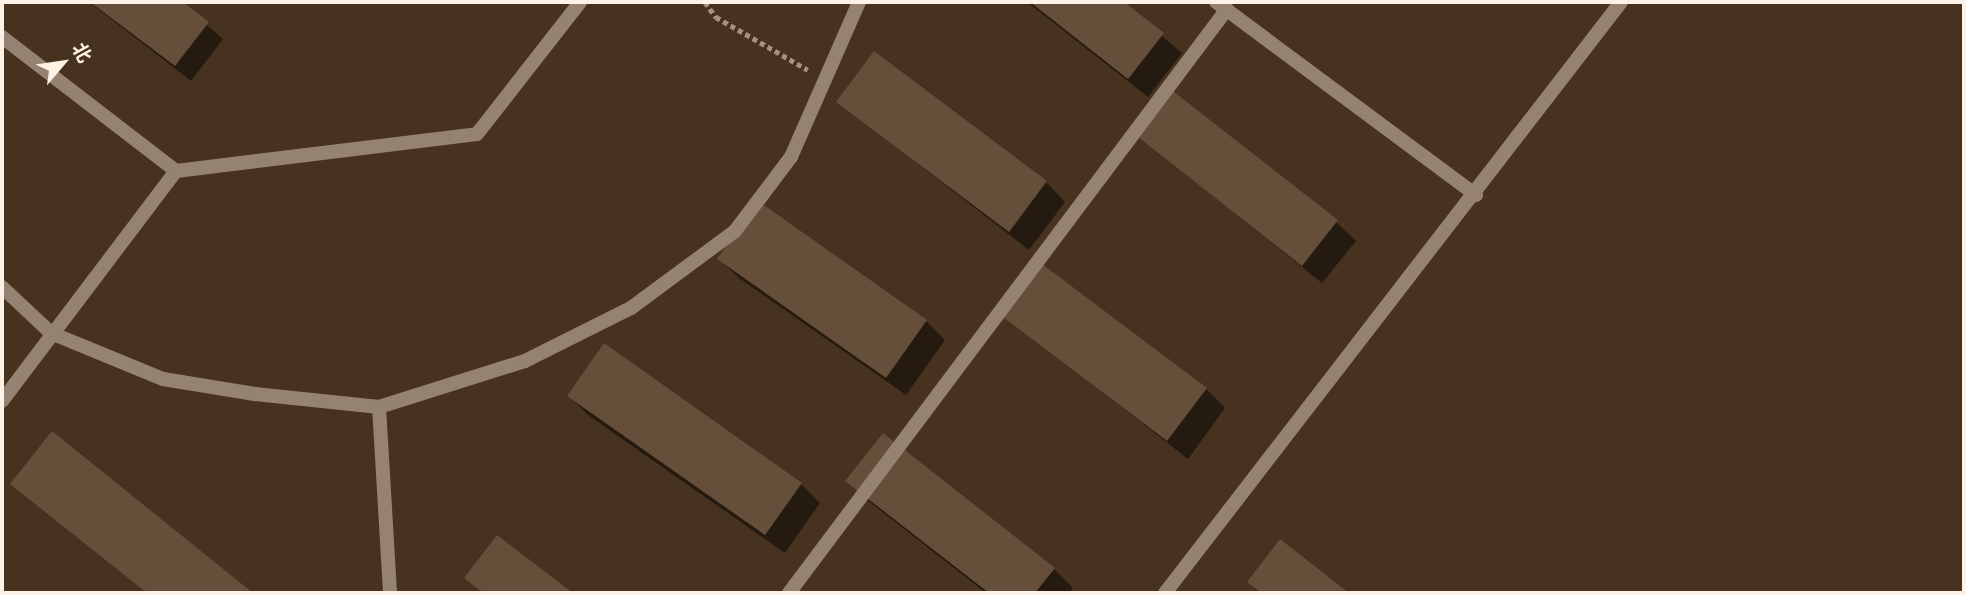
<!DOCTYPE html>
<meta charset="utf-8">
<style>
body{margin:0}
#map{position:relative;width:1966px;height:595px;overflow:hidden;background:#46321e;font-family:"Work Sans","Noto Sans SC",sans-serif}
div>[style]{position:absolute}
.shadow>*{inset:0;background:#0007}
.building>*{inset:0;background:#654f3b}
.path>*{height:4.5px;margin-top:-2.25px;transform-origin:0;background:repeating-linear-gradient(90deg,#a39282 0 5px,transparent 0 8.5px)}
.street>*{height:14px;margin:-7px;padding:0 7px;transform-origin:7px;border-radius:7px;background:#958271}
span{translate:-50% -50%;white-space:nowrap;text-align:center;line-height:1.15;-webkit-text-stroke:5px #46321e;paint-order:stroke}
.frame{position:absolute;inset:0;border:4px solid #fef1e5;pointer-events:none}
.north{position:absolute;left:28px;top:28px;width:70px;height:70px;-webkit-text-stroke:5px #46321e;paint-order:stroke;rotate:61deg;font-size:19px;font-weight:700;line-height:28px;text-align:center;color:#fef1e5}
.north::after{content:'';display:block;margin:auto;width:24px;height:32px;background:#fef1e5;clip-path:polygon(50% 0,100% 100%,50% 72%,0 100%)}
</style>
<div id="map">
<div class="shadow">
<div style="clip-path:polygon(89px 2px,180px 2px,223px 39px,191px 81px)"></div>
<div style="clip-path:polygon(1027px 2px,1121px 2px,1182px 53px,1148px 97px)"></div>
<div style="clip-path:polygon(838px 102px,1046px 182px,1065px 202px,1029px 250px)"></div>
<div style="clip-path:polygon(1135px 133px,1336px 222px,1356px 241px,1322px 283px)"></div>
<div style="clip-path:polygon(719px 259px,926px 321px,945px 340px,906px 395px,739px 278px)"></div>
<div style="clip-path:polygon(1005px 316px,1206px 389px,1225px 408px,1188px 459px)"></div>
<div style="clip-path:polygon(569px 396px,801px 484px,820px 503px,785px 553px,588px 415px)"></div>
<div style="clip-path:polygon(53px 434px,250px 593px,148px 593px,18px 489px)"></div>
<div style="clip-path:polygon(884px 435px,1054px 569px,1073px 588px,1069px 593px,986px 593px,867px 500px)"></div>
</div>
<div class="building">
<div style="clip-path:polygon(90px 2px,183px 2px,209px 22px,175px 66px)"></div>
<div style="clip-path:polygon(1030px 2px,1124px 2px,1164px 33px,1128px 79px)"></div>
<div style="clip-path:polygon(874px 51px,1047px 181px,1009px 232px,836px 102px)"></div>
<div style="clip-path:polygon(1169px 88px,1338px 220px,1302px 266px,1133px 133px)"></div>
<div style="clip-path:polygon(758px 201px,927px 320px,886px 378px,717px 259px)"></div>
<div style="clip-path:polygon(1042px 264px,1207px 388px,1167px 441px,1003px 317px)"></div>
<div style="clip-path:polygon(604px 343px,802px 483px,765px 535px,567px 396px)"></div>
<div style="clip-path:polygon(52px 431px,253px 593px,147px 593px,10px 484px)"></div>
<div style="clip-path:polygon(883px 433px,1055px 568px,1035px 593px,989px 593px,845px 481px)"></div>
<div style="clip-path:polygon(497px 535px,573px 593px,483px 593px,464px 578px)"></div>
<div style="clip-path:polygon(1280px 539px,1349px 593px,1262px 593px,1247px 582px)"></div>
</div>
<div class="path">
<div style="left:705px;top:2px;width:19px;rotate:54deg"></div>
<div style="left:716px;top:17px;width:106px;rotate:29.9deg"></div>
</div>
<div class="street">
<div style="left:1216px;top:2px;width:324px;rotate:36.6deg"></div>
<div style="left:2px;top:37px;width:220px;rotate:37.6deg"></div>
<div style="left:2px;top:287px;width:67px;rotate:43.2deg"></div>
<div style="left:51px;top:333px;width:121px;rotate:22.3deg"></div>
<div style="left:163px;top:379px;width:93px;rotate:9.3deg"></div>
<div style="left:255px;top:394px;width:125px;rotate:6deg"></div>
<div style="left:379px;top:407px;width:153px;rotate:-17.5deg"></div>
<div style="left:525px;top:361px;width:119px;rotate:-26.6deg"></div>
<div style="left:631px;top:308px;width:129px;rotate:-36.5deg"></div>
<div style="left:735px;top:231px;width:93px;rotate:-52.9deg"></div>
<div style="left:791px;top:157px;width:169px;rotate:-66.3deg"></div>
<div style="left:2px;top:401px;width:288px;rotate:-52.9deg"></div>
<div style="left:176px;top:171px;width:303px;rotate:-7deg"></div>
<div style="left:477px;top:134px;width:167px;rotate:-52deg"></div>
<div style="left:379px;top:407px;width:186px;rotate:86.6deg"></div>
<div style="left:789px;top:593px;width:730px;rotate:-53.13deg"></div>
<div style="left:1165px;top:593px;width:746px;rotate:-52.35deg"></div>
</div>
<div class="frame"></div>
<div class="north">北</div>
</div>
